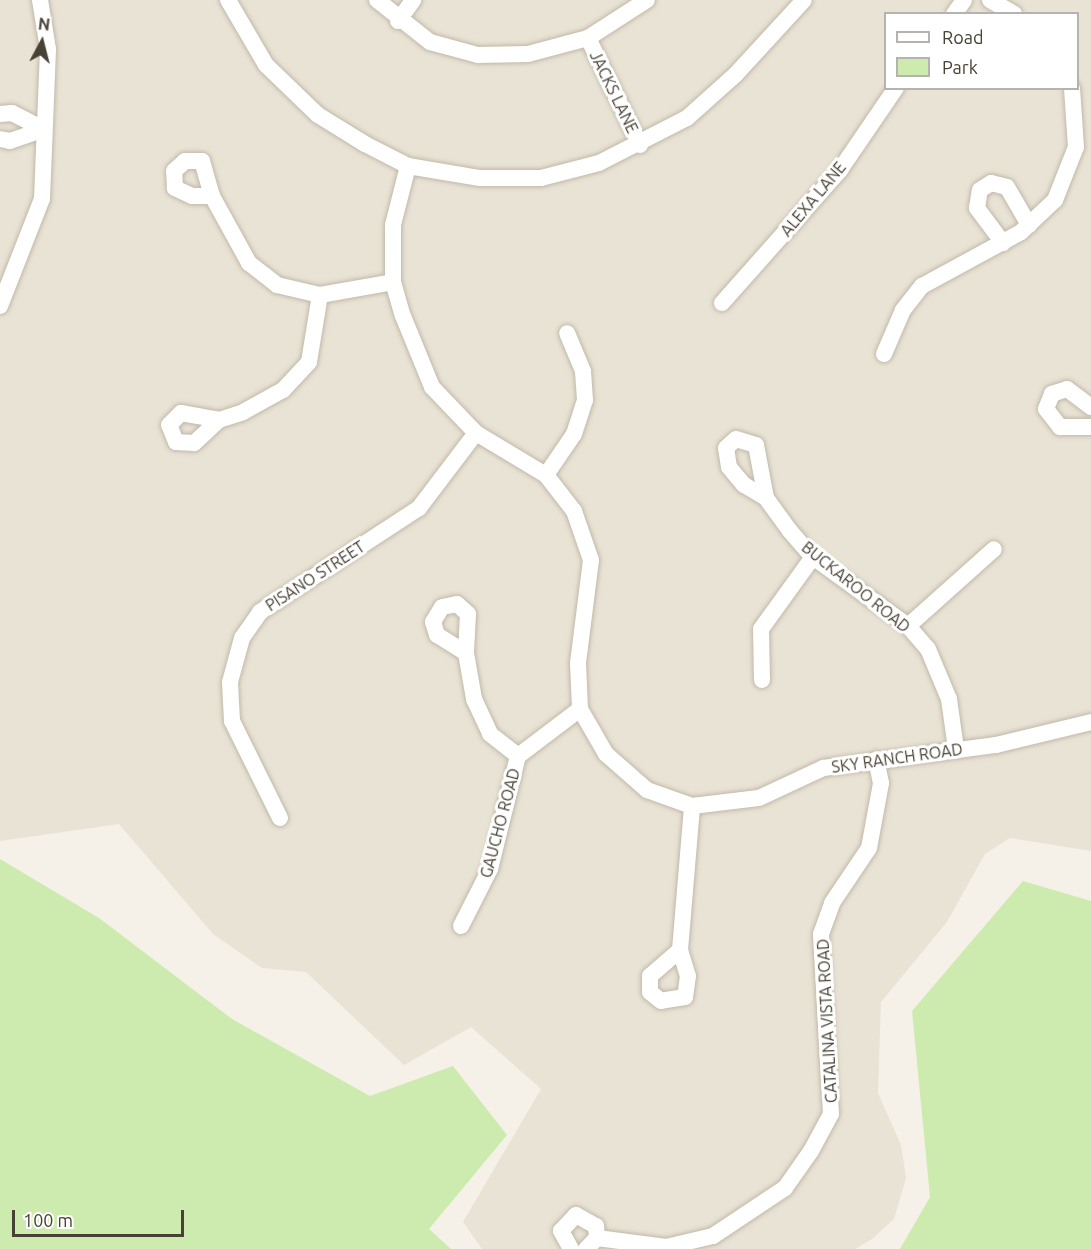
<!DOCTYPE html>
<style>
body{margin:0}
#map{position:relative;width:1091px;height:1249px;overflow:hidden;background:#f5f1e8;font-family:Ubuntu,sans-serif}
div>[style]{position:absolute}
.residential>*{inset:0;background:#e9e3d5}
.green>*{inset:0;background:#cdebae}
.roads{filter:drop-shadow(0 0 2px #c1b9a9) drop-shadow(0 0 2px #c1b9a9)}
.minor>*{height:16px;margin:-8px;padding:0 8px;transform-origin:8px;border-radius:8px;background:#fff}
span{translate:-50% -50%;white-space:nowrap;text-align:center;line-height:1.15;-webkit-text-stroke:6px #fff;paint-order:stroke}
.street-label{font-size:16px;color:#484236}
.legend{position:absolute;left:884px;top:12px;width:195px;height:78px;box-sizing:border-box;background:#fff;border:2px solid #b6b3af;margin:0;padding:8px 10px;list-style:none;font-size:18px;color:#484236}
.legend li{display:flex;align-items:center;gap:12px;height:30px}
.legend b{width:30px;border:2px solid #b6b3af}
.north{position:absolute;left:12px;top:12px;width:60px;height:60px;-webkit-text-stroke:4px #fff;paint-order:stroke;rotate:7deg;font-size:16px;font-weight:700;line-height:24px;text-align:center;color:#484236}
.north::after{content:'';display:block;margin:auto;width:21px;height:27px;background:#484236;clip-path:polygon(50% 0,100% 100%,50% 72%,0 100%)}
.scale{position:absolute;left:12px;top:1210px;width:172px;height:27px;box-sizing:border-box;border:3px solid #484236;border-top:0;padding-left:8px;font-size:18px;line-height:21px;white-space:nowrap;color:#484236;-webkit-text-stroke:4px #fff;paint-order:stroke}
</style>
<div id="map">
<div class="residential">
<div style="clip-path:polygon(evenodd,0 0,1091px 0,1091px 851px,1010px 838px,985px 854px,947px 922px,881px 1002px,878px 1093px,901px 1145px,906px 1178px,894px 1219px,872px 1239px,855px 1249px,482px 1249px,463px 1222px,541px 1089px,471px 1027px,404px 1065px,306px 972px,262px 968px,213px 934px,119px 824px,0 841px,0 0,886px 14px,1078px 14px,1078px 88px,886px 88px,886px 14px)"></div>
</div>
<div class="green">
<div style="clip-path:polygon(0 859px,99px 918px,232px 1019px,370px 1096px,453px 1066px,507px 1135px,429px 1229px,451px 1249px,0 1249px)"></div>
<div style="clip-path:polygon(1023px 881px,1091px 901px,1091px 1249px,900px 1249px,930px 1197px,912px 1011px)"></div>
</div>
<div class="roads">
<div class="minor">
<div style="left:228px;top:0;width:75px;rotate:59.7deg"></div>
<div style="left:266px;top:65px;width:72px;rotate:43.9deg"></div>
<div style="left:318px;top:115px;width:55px;rotate:31.7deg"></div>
<div style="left:365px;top:144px;width:48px;rotate:27.1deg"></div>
<div style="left:408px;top:166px;width:73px;rotate:9.5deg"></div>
<div style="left:480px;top:178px;width:61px"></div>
<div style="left:541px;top:178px;width:60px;rotate:-14.5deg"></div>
<div style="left:599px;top:163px;width:99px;rotate:-27.1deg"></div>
<div style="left:687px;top:118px;width:66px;rotate:-41.9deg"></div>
<div style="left:736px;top:74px;width:100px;rotate:-47.4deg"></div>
<div style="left:377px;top:0;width:68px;rotate:38.4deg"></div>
<div style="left:430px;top:42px;width:50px;rotate:15.2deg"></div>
<div style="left:478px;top:55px;width:50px;rotate:-1.1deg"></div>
<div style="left:528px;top:54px;width:62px;rotate:-14.9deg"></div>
<div style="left:588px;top:38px;width:70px;rotate:-32.8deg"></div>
<div style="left:990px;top:0;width:28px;rotate:30deg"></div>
<div style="left:954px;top:14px;width:17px;rotate:-54deg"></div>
<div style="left:398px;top:21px;width:26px;rotate:-54deg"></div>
<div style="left:588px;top:38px;width:119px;rotate:64.1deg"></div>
<div style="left:0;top:114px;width:12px;rotate:-5deg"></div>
<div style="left:12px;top:113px;width:36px;rotate:27deg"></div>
<div style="left:0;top:139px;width:10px;rotate:11deg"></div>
<div style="left:10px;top:141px;width:36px;rotate:-19deg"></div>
<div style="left:408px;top:166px;width:61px;rotate:104.3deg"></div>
<div style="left:393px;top:225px;width:57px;rotate:90deg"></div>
<div style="left:393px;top:282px;width:35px;rotate:74deg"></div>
<div style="left:403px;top:316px;width:77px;rotate:67.8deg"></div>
<div style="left:432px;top:387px;width:64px;rotate:46.3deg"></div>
<div style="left:476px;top:433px;width:82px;rotate:31deg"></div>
<div style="left:546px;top:475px;width:46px;rotate:52.1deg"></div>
<div style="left:574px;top:511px;width:52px;rotate:70.9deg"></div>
<div style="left:591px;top:560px;width:104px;rotate:97.2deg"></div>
<div style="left:578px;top:663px;width:46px;rotate:87.5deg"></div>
<div style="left:580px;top:709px;width:52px;rotate:60deg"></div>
<div style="left:606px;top:754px;width:55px;rotate:41.3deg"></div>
<div style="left:647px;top:790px;width:48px;rotate:19.6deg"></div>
<div style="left:692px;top:806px;width:67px;rotate:-6.8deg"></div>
<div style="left:759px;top:798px;width:71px;rotate:-25.1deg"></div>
<div style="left:823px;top:768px;width:175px;rotate:-7.6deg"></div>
<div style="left:996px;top:745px;width:98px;rotate:-13.6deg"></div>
<div style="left:212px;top:196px;width:20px;rotate:180deg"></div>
<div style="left:192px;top:196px;width:19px;rotate:-155deg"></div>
<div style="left:175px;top:188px;width:17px;rotate:-93deg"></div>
<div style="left:174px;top:171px;width:15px;rotate:-42deg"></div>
<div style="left:185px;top:161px;width:17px"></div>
<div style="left:202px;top:161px;width:36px;rotate:74deg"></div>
<div style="left:212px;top:196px;width:77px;rotate:61.1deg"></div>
<div style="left:249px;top:263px;width:36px;rotate:38deg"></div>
<div style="left:277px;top:285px;width:44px;rotate:13.1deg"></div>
<div style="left:320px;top:295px;width:74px;rotate:-10.1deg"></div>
<div style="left:1003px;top:243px;width:44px;rotate:-126.6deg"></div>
<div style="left:977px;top:208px;width:18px;rotate:-81deg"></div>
<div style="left:980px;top:190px;width:13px;rotate:-32deg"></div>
<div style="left:991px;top:183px;width:16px;rotate:14deg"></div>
<div style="left:1007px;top:187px;width:44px;rotate:59.9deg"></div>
<div style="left:722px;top:303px;width:178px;rotate:-48.4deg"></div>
<div style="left:840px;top:170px;width:99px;rotate:-55.7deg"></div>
<div style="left:0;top:306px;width:115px;rotate:-68.6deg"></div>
<div style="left:42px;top:199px;width:150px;rotate:-87.7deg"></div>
<div style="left:48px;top:49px;width:50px;rotate:-99.3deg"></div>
<div style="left:884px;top:354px;width:48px;rotate:-66.6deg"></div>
<div style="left:903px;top:310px;width:31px;rotate:-52deg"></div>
<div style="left:922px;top:286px;width:113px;rotate:-28.6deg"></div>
<div style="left:1021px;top:232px;width:47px;rotate:-43.3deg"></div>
<div style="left:1055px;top:200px;width:57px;rotate:-68.4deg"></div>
<div style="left:1076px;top:147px;width:59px;rotate:-93.9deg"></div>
<div style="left:1091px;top:407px;width:30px;rotate:-143deg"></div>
<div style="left:1067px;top:389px;width:16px;rotate:162deg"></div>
<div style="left:1052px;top:394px;width:16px;rotate:112deg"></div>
<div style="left:1046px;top:409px;width:23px;rotate:52deg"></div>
<div style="left:1060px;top:427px;width:31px"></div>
<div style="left:219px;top:420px;width:34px;rotate:137deg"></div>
<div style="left:194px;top:443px;width:18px;rotate:-177deg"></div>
<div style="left:176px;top:442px;width:18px;rotate:-112deg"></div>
<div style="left:169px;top:425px;width:17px;rotate:-45deg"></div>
<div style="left:181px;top:413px;width:39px;rotate:10deg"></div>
<div style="left:219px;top:420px;width:25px;rotate:-18deg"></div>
<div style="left:243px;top:412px;width:46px;rotate:-28.8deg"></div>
<div style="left:283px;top:390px;width:38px;rotate:-47deg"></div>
<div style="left:309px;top:362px;width:68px;rotate:-80.7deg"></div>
<div style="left:546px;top:475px;width:50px;rotate:-55.7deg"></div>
<div style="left:574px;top:434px;width:36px;rotate:-72deg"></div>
<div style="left:585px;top:400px;width:29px;rotate:-94deg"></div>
<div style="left:583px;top:371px;width:41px;rotate:-112.8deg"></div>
<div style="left:766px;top:498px;width:26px;rotate:-149deg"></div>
<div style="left:744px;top:485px;width:23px;rotate:-130deg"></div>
<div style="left:729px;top:467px;width:19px;rotate:-99deg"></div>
<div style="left:726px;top:448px;width:13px;rotate:-42deg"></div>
<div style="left:736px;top:439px;width:21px;rotate:17deg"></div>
<div style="left:756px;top:445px;width:54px;rotate:79.3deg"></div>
<div style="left:766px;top:498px;width:41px;rotate:54deg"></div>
<div style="left:790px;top:531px;width:35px;rotate:49deg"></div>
<div style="left:813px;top:557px;width:117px;rotate:36deg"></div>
<div style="left:908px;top:626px;width:30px;rotate:49deg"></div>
<div style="left:928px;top:649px;width:54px;rotate:67.2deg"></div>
<div style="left:949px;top:699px;width:50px;rotate:82deg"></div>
<div style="left:908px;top:626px;width:115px;rotate:-41.8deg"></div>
<div style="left:466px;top:653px;width:34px;rotate:-148deg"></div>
<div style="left:437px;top:635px;width:14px;rotate:-107deg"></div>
<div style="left:433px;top:622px;width:17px;rotate:-59deg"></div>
<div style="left:442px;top:607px;width:15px;rotate:-11deg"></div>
<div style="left:457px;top:604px;width:15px;rotate:42deg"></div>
<div style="left:468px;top:614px;width:39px;rotate:93deg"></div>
<div style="left:466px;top:653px;width:47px;rotate:80.1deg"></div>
<div style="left:474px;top:699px;width:38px;rotate:65deg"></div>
<div style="left:490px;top:734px;width:36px;rotate:38deg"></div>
<div style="left:762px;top:680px;width:51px;rotate:-91.1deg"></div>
<div style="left:761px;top:629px;width:89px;rotate:-54.2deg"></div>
<div style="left:280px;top:818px;width:108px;rotate:-116.3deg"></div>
<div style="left:232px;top:721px;width:39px;rotate:-93deg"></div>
<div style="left:230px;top:682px;width:46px;rotate:-74.7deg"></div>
<div style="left:242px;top:638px;width:32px;rotate:-55deg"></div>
<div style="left:260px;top:612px;width:190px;rotate:-33.2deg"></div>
<div style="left:419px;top:508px;width:94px;rotate:-52.8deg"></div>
<div style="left:461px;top:926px;width:64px;rotate:-63deg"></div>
<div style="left:490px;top:869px;width:116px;rotate:-76.1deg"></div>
<div style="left:518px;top:756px;width:78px;rotate:-37.2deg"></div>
<div style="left:680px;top:950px;width:27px;rotate:73deg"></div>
<div style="left:688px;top:976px;width:21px;rotate:98deg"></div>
<div style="left:685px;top:997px;width:24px;rotate:171deg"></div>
<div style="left:661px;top:1001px;width:14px;rotate:-141deg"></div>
<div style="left:650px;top:992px;width:16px;rotate:-90deg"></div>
<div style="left:650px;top:976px;width:40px;rotate:-41deg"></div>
<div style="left:680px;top:950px;width:144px;rotate:-85.2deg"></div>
<div style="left:597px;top:1238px;width:70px;rotate:7.4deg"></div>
<div style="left:666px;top:1247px;width:48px;rotate:-13.2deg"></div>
<div style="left:713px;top:1236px;width:87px;rotate:-33.7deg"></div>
<div style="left:785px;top:1188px;width:45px;rotate:-54.9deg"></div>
<div style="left:811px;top:1151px;width:42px;rotate:-61.6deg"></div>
<div style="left:831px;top:1114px;width:180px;rotate:-93.2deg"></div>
<div style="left:821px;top:934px;width:33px;rotate:-70deg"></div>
<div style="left:832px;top:903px;width:66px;rotate:-56.1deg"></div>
<div style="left:869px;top:848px;width:66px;rotate:-79.5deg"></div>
<div style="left:881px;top:783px;width:24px;rotate:-102deg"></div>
<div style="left:571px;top:1249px;width:21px;rotate:-119deg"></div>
<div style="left:561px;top:1231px;width:22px;rotate:-47deg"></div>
<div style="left:576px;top:1215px;width:23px;rotate:29deg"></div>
<div style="left:596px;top:1226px;width:12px;rotate:85deg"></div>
<div style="left:597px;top:1238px;width:16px;rotate:135deg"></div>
</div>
</div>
<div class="street-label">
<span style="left:614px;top:92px;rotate:64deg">JACKS LANE</span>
<span style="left:813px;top:199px;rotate:-50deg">ALEXA LANE</span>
<span style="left:315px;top:576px;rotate:-33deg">PISANO STREET</span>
<span style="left:856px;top:587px;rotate:39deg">BUCKAROO ROAD</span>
<span style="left:897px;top:758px;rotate:-8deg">SKY RANCH ROAD</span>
<span style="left:500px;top:823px;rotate:-75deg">GAUCHO ROAD</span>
<span style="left:827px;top:1021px;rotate:-93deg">CATALINA VISTA ROAD</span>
</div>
<ul class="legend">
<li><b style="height:8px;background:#fff"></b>Road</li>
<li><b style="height:16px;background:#cdebae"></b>Park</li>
</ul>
<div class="north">N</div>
<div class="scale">100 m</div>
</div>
